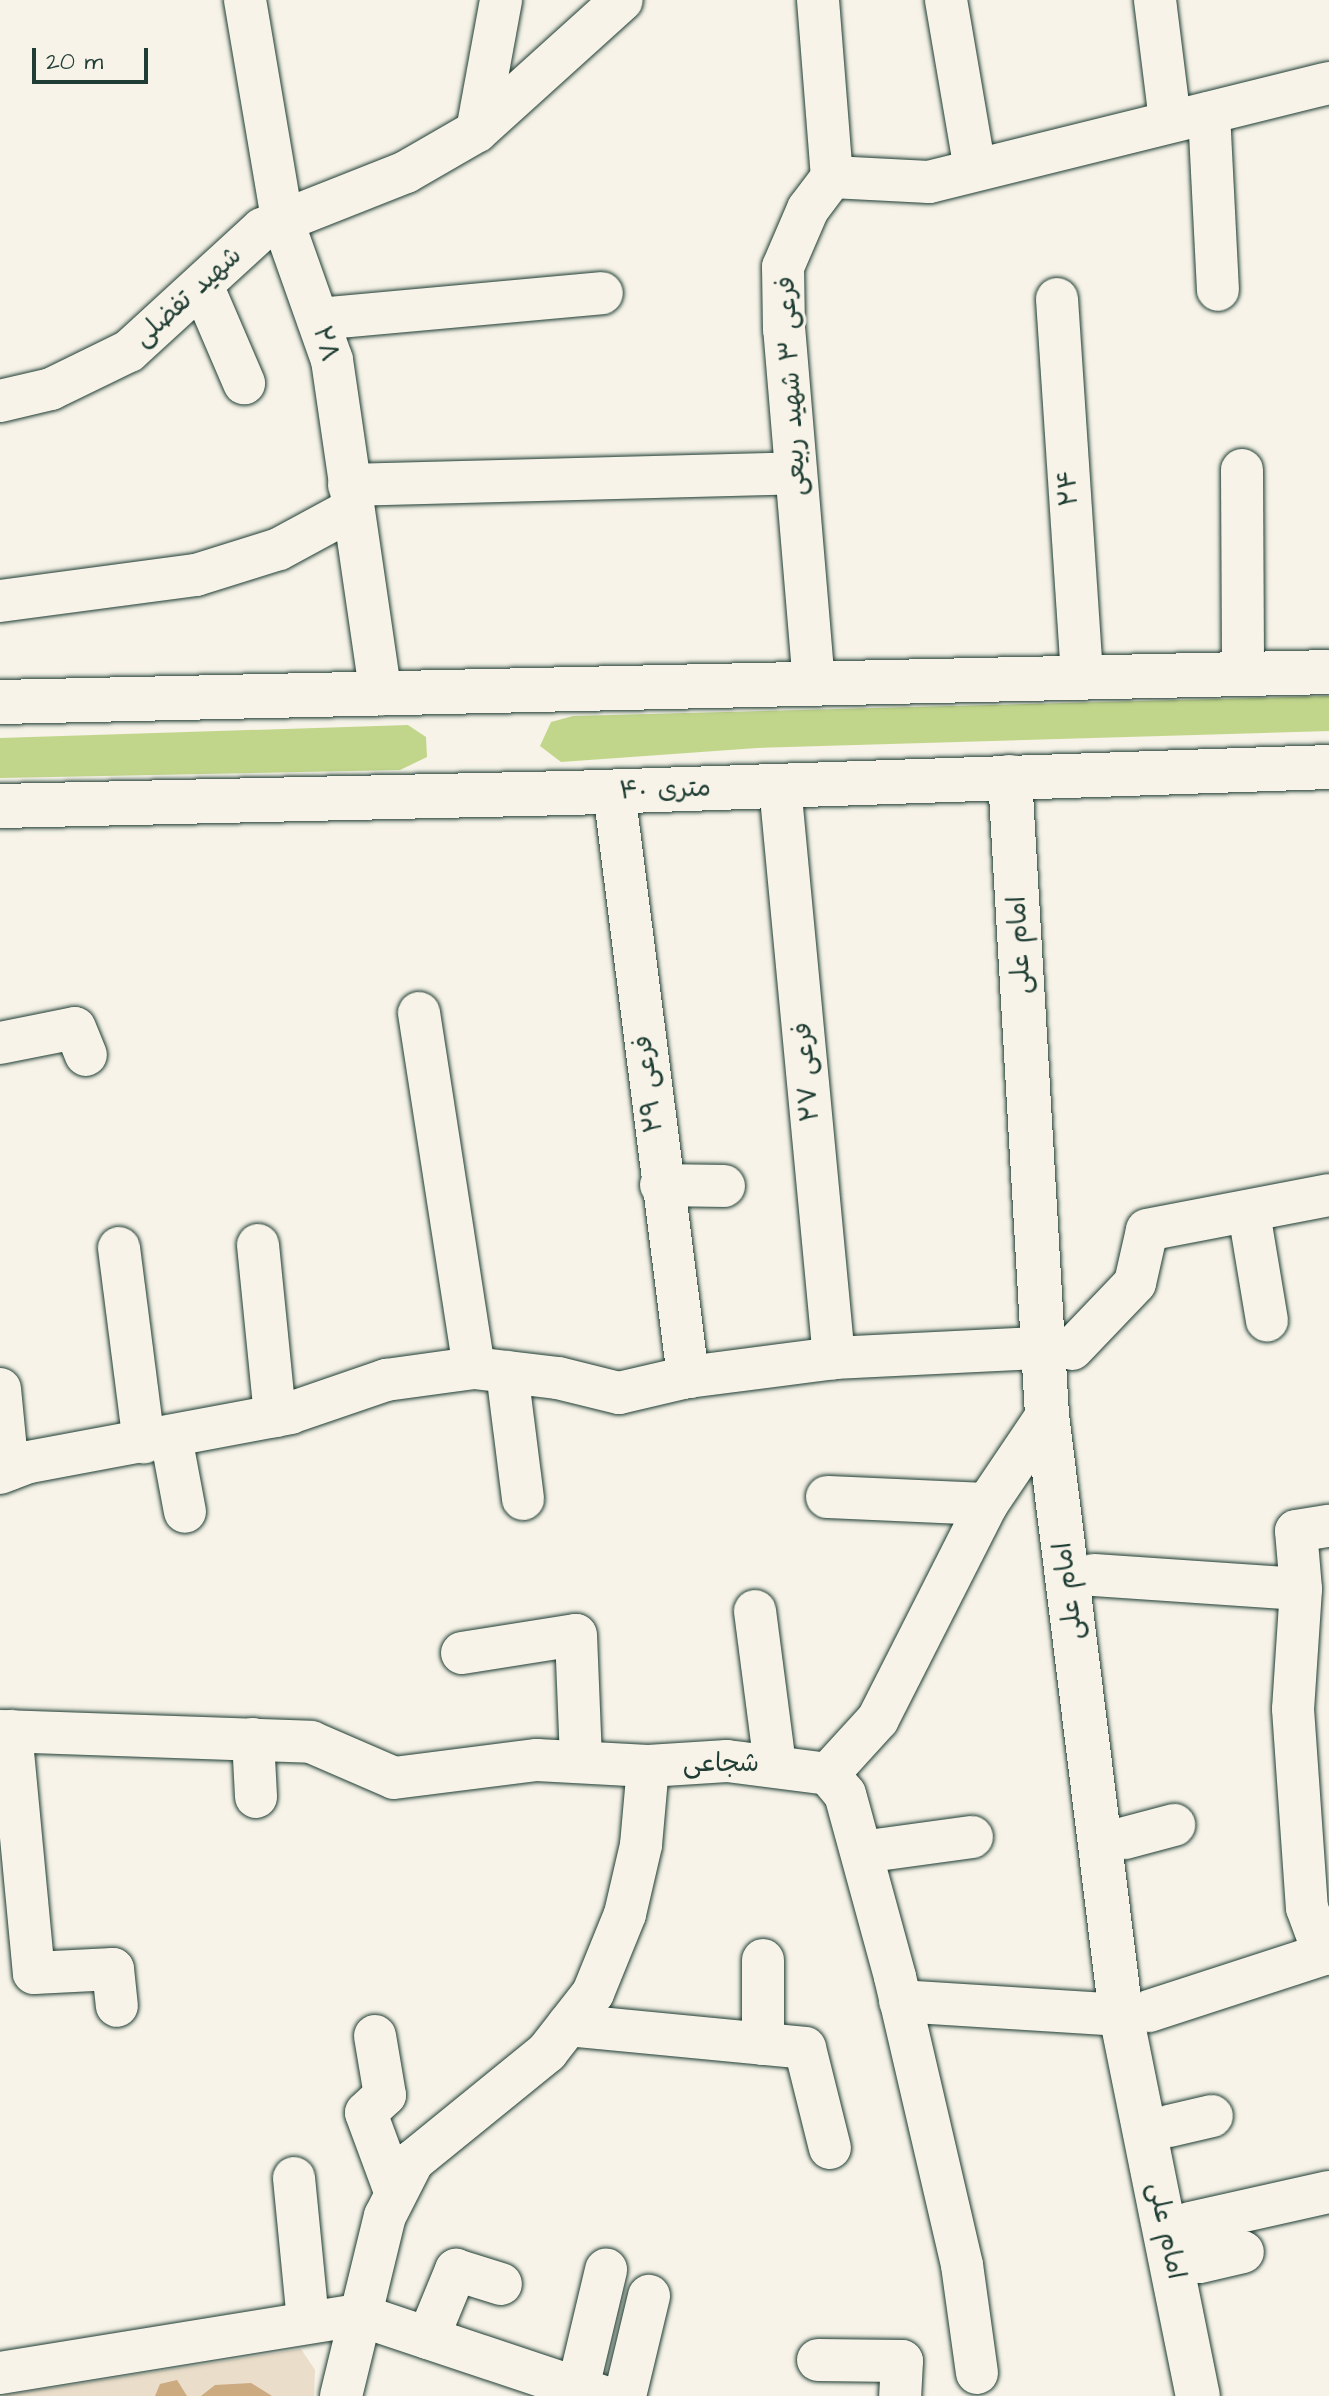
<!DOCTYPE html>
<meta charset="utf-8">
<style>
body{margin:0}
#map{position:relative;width:1329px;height:2396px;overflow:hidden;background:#f7f3e8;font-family:"Architects Daughter","Playpen Sans Arabic",sans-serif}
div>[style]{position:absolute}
.built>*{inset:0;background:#eaddc9}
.green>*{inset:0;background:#c2d68b}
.building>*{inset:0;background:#cdab80}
.roads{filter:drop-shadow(0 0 2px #1f3d34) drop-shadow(0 0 2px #1f3d34)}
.street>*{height:42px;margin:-21px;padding:0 21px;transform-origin:21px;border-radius:21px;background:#f7f3e8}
.secondary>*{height:44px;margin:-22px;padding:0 22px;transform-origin:22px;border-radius:22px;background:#f7f3e8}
.primary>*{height:44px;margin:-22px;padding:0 22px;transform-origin:22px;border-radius:22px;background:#f7f3e8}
span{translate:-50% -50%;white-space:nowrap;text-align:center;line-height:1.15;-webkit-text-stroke:6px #f7f3e8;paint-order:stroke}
.street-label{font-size:26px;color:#1f3d34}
.scale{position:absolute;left:32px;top:48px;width:116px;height:36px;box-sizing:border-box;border:4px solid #1f3d34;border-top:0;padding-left:10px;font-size:24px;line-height:28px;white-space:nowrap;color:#1f3d34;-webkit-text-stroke:6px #f7f3e8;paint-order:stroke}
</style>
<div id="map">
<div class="built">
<div style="clip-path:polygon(301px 2349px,315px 2370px,314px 2396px,0 2396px)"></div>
</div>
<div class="green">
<div style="clip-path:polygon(1329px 696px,1329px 731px,757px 748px,561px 762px,540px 746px,551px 722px,573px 716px)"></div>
<div style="clip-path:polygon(408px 725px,426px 737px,427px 757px,400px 770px,0 778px,0 738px)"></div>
</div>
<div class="building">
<div style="clip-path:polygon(177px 2380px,187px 2396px,155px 2396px,160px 2384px)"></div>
<div style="clip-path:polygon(251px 2383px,272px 2396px,201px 2396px,215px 2385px)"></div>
</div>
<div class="roads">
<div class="street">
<div style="left:245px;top:0;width:222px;rotate:80.4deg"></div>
<div style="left:282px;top:219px;width:150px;rotate:70.5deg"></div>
<div style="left:332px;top:360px;width:338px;rotate:81.7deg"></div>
<div style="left:818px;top:0;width:178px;rotate:85.5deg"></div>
<div style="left:946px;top:0;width:172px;rotate:80.3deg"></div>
<div style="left:1155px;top:0;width:122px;rotate:82.9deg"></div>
<div style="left:1209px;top:113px;width:177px;rotate:87.1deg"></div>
<div style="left:477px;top:131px;width:133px;rotate:-79.6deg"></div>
<div style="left:202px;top:285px;width:107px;rotate:66.8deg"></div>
<div style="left:1057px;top:299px;width:380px;rotate:86.2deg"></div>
<div style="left:318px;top:319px;width:285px;rotate:-5.2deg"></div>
<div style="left:0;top:401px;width:52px;rotate:-13.2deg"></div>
<div style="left:51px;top:389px;width:87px;rotate:-26deg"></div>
<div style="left:129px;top:351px;width:180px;rotate:-42.5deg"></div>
<div style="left:262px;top:229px;width:155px;rotate:-21.6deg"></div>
<div style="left:406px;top:172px;width:82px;rotate:-30deg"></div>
<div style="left:477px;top:131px;width:195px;rotate:-42.1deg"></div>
<div style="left:1242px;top:470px;width:204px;rotate:89.7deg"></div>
<div style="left:349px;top:485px;width:447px;rotate:-1.5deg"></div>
<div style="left:0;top:601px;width:198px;rotate:-7.6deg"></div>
<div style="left:196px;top:575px;width:87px;rotate:-17.4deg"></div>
<div style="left:279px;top:549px;width:84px;rotate:-28.4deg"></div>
<div style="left:814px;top:684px;width:355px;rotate:-94.8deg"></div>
<div style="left:784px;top:330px;width:63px;rotate:-90.9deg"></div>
<div style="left:783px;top:267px;width:63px;rotate:-66.7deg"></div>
<div style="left:808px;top:209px;width:40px;rotate:-53deg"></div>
<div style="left:832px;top:177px;width:97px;rotate:3deg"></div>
<div style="left:929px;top:182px;width:412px;rotate:-13.9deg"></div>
<div style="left:780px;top:786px;width:575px;rotate:84.61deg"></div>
<div style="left:614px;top:791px;width:591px;rotate:82.8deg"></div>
<div style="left:419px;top:1013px;width:359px;rotate:81.2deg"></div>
<div style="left:0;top:1043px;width:76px;rotate:-11.3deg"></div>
<div style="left:75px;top:1028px;width:29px;rotate:68deg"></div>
<div style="left:661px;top:1185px;width:63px;rotate:0.9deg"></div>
<div style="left:1249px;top:1213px;width:109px;rotate:80.5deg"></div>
<div style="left:258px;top:1245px;width:172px;rotate:84.3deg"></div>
<div style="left:119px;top:1248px;width:196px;rotate:82.7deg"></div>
<div style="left:1072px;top:1349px;width:91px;rotate:-46.3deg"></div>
<div style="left:1135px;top:1283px;width:54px;rotate:-77.2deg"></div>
<div style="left:1147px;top:1230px;width:185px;rotate:-10.9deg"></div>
<div style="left:507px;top:1372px;width:128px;rotate:82.8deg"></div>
<div style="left:0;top:1389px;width:81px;rotate:84.4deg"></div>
<div style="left:171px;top:1437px;width:76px;rotate:79.4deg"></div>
<div style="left:0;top:1473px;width:31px;rotate:-21deg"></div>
<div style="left:29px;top:1462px;width:266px;rotate:-10.6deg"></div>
<div style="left:290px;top:1413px;width:102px;rotate:-19deg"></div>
<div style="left:386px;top:1380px;width:89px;rotate:-7.8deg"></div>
<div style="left:474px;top:1368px;width:85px;rotate:6.8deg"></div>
<div style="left:558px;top:1378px;width:63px;rotate:13.8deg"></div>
<div style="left:619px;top:1393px;width:71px;rotate:-13.1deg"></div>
<div style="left:688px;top:1377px;width:147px;rotate:-7.4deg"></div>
<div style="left:834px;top:1358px;width:208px;rotate:-2.8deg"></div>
<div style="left:827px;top:1497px;width:160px;rotate:2.5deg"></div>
<div style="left:1093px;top:1575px;width:208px;rotate:3.9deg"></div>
<div style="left:1301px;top:1589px;width:120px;rotate:93.8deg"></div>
<div style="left:1293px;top:1709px;width:199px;rotate:86deg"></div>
<div style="left:1307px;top:1908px;width:49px;rotate:69.7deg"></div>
<div style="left:1324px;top:1954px;width:5px;rotate:-11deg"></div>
<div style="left:1301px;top:1589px;width:58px;rotate:-94.9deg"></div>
<div style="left:1296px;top:1531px;width:33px;rotate:-9deg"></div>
<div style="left:755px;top:1611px;width:154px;rotate:82.6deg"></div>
<div style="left:462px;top:1653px;width:115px;rotate:-9deg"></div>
<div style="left:576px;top:1635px;width:127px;rotate:87.7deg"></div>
<div style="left:0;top:1731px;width:311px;rotate:2deg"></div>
<div style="left:311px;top:1742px;width:90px;rotate:23.4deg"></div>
<div style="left:394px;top:1778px;width:144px;rotate:-7.2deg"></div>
<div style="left:537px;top:1760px;width:111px;rotate:3.1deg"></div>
<div style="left:648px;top:1766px;width:79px;rotate:-3.6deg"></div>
<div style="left:727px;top:1761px;width:102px;rotate:7.3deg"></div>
<div style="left:828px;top:1774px;width:26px;rotate:50deg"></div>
<div style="left:845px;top:1794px;width:190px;rotate:74.7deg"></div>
<div style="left:895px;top:1977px;width:296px;rotate:76.9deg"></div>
<div style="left:962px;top:2265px;width:109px;rotate:82.1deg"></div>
<div style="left:11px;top:1731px;width:243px;rotate:84.6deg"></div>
<div style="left:34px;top:1973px;width:79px;rotate:-2.9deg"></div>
<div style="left:113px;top:1969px;width:37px;rotate:84deg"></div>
<div style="left:253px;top:1739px;width:58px;rotate:87deg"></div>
<div style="left:828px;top:1774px;width:74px;rotate:-47.7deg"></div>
<div style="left:878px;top:1719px;width:241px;rotate:-63.1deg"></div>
<div style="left:987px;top:1504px;width:107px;rotate:-56deg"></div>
<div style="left:1125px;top:1838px;width:51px;rotate:-14.9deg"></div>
<div style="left:862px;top:1852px;width:111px;rotate:-7.8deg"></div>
<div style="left:900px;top:2001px;width:221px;rotate:3.6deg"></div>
<div style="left:1149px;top:2011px;width:184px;rotate:-18deg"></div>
<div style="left:568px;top:2025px;width:238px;rotate:5.5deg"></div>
<div style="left:805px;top:2048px;width:103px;rotate:76deg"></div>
<div style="left:375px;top:2036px;width:60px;rotate:80.4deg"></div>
<div style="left:385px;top:2095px;width:26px;rotate:137deg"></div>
<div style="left:366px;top:2113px;width:86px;rotate:69.7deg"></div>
<div style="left:763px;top:2044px;width:84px;rotate:-90deg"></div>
<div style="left:1169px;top:2126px;width:44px;rotate:-13.1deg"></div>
<div style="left:294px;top:2178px;width:145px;rotate:84.4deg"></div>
<div style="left:1190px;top:2223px;width:142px;rotate:-12.6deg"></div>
<div style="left:1200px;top:2262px;width:44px;rotate:-13.1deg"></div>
<div style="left:428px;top:2338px;width:74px;rotate:-67.6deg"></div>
<div style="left:456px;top:2270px;width:47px;rotate:17.3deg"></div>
<div style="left:818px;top:2360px;width:84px;rotate:0.7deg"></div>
<div style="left:902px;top:2361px;width:35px;rotate:93deg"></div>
<div style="left:0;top:2373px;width:364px;rotate:-9.2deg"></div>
<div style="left:359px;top:2315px;width:255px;rotate:18.5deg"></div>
<div style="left:341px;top:2396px;width:185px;rotate:-76.3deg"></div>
<div style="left:385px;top:2216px;width:62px;rotate:-63deg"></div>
<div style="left:413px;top:2161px;width:173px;rotate:-39.1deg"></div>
<div style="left:547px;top:2052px;width:75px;rotate:-52.1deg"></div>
<div style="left:593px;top:1993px;width:85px;rotate:-67.9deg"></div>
<div style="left:625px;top:1914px;width:71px;rotate:-76.9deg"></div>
<div style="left:641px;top:1845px;width:79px;rotate:-84.9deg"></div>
<div style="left:576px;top:2396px;width:130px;rotate:-76.6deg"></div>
<div style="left:625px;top:2396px;width:103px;rotate:-76.5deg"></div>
</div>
<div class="secondary">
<div style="left:1010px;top:777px;width:639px;rotate:86.68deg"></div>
<div style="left:1047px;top:1415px;width:605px;rotate:82.97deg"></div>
<div style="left:1121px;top:2015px;width:389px;rotate:78.6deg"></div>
</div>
<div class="primary">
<div style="left:0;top:702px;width:1329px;rotate:-1.29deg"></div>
<div style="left:0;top:806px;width:570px;rotate:-1.31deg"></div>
<div style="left:570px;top:793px;width:759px;rotate:-1.96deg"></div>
</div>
</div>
<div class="street-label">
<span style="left:188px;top:297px;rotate:-42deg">شهید تفضلی</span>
<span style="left:325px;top:344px;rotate:74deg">۲۸</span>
<span style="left:792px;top:386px;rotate:-93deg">فرعی ۳ شهید ربیعی</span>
<span style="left:1069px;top:488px;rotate:-94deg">۲۴</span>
<span style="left:665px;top:790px;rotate:-2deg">۴۰ متری</span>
<span style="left:1020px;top:945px;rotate:-93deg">امام علی</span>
<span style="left:807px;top:1072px;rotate:-95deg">فرعی ۲۷</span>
<span style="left:649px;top:1084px;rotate:-97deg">فرعی ۲۹</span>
<span style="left:1069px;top:1591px;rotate:-97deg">امام علی</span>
<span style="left:721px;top:1764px">شجاعی</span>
<span style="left:1166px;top:2231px;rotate:78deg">امام علی</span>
</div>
<div class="scale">20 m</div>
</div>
